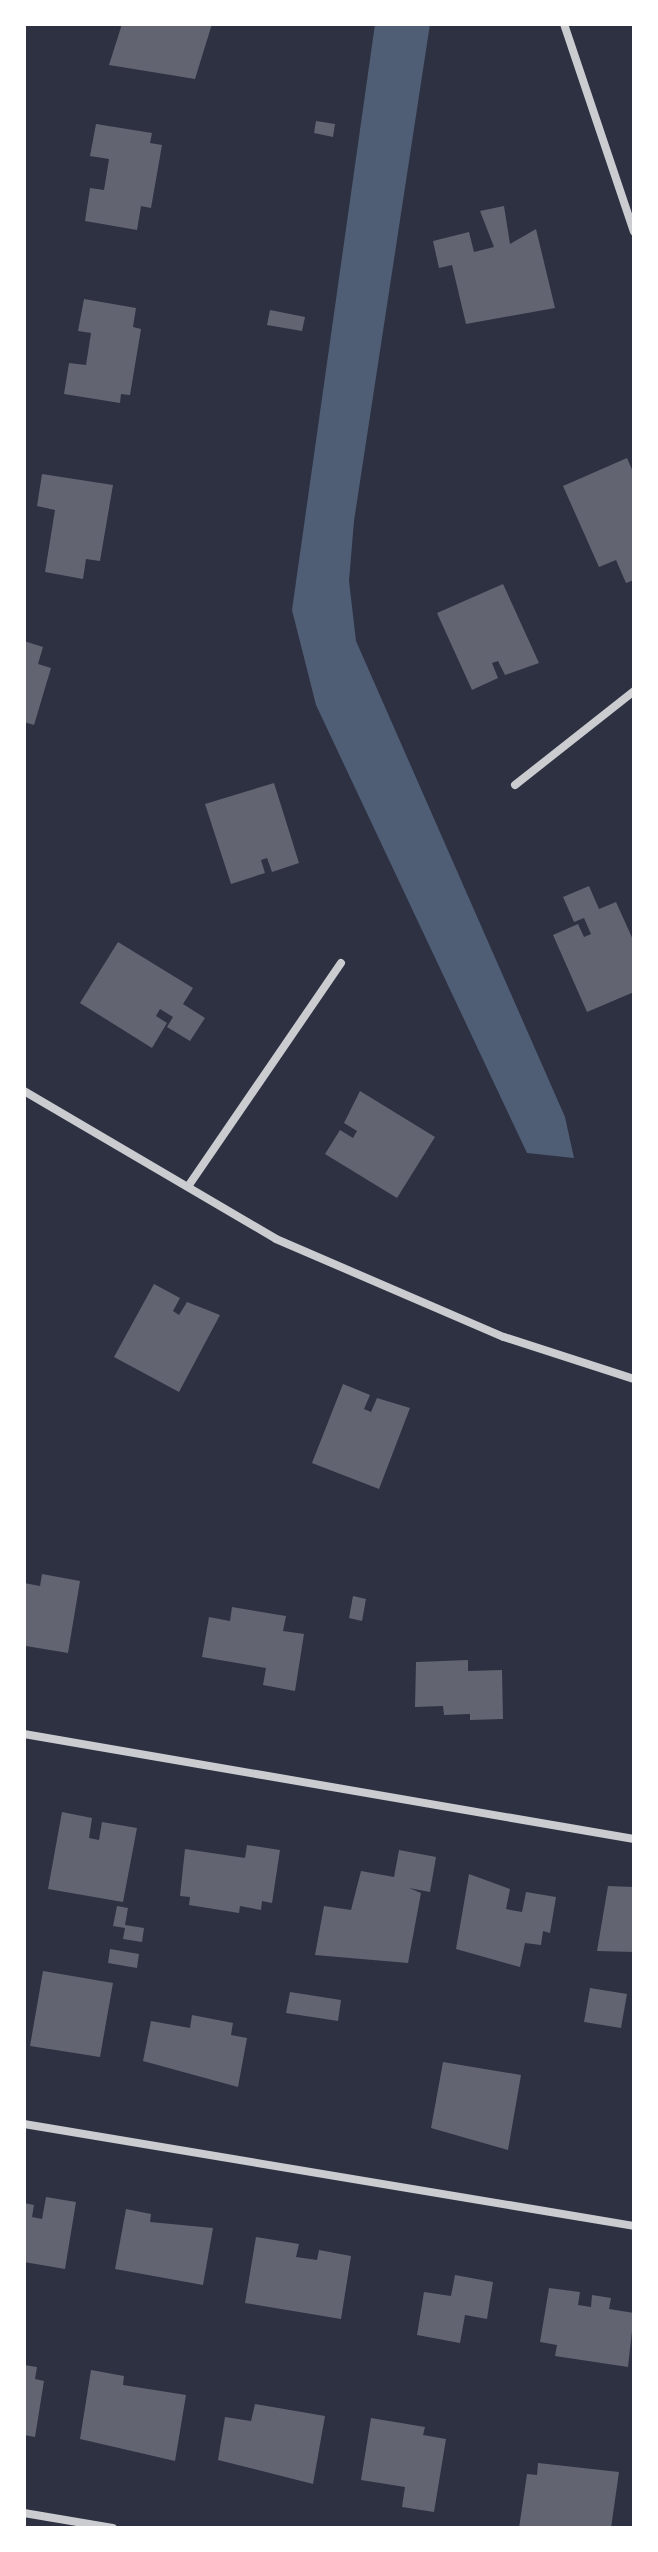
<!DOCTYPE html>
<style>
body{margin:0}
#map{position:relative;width:658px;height:2552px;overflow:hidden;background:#2d3142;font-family:Montserrat,sans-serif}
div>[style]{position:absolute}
.water>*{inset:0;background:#4f5d75}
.building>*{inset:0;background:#626471}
.minor>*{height:8px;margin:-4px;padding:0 4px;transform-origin:4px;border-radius:4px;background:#caccd0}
span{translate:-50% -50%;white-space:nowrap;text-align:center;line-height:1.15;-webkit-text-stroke:8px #fff;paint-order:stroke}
.frame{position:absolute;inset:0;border:26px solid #fff;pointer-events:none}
</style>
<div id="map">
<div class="water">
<div style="clip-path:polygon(375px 24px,430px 24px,354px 521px,349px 581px,356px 641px,565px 1117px,574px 1158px,527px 1153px,316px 705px,292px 610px)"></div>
</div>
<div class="building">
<div style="clip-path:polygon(122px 24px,212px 24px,195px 79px,109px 65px)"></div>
<div style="clip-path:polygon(316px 121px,335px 124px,333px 137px,314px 133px)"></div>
<div style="clip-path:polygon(96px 124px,152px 133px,150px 143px,162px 145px,151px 208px,141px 206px,137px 230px,85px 221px,90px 188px,104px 190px,109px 159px,90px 156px)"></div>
<div style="clip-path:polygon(504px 206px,510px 244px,536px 229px,555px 308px,466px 324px,452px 265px,439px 268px,433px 241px,469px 232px,474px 252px,494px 247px,480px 211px)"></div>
<div style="clip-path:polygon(84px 299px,136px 308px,133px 327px,141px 329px,130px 395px,121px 394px,120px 403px,64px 394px,69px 363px,86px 365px,91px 333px,78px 331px)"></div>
<div style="clip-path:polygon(270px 310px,305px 317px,302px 331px,267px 325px)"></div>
<div style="clip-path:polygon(627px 458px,634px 474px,634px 580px,626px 583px,616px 560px,599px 567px,563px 486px)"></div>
<div style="clip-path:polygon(42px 474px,113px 485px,100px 561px,86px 559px,83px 579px,45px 572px,55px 510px,37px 506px)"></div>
<div style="clip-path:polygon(503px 584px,539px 663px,505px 675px,498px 661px,492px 663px,498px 678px,472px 690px,437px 613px)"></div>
<div style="clip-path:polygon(24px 641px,43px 647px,38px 664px,51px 668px,34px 725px,24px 722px)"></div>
<div style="clip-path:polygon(274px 783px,299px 863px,272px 872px,267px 858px,261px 860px,265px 873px,231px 884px,205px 804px)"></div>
<div style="clip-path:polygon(589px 886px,599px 909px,616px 902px,634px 942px,634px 992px,587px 1012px,553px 935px,578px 924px,584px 937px,591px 934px,584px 918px,574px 922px,563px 897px)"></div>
<div style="clip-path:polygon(118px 942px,193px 988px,183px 1004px,205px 1018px,190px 1041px,167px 1027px,173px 1017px,160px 1009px,156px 1016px,167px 1023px,152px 1048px,80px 1003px)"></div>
<div style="clip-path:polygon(360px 1091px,435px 1137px,397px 1198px,325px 1154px,340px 1130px,353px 1138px,357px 1131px,344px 1123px)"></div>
<div style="clip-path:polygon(154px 1284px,180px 1298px,173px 1311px,179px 1315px,187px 1302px,220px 1315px,179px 1392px,114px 1357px)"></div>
<div style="clip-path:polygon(343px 1384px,370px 1395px,364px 1409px,371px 1412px,377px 1398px,410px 1408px,379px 1489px,312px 1463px)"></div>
<div style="clip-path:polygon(42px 1574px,80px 1581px,68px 1653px,26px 1646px,24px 1583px,40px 1586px)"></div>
<div style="clip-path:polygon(353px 1596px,366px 1599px,362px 1621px,349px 1618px)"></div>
<div style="clip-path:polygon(232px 1607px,286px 1616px,283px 1631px,304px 1634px,295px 1691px,263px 1685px,266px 1668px,202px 1657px,209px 1617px,230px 1621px)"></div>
<div style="clip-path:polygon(468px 1660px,468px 1671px,502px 1670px,503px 1719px,470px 1720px,470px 1714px,444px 1715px,443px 1706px,415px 1707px,416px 1662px)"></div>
<div style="clip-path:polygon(62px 1812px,92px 1818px,89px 1838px,99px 1840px,102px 1822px,137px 1828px,123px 1902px,48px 1889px)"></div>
<div style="clip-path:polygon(247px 1845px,280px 1850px,272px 1903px,262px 1901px,261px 1910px,240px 1906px,239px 1913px,189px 1905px,190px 1897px,180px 1896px,185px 1849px,245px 1858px)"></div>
<div style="clip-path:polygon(399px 1850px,436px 1857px,430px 1892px,409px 1888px,421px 1893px,408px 1963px,315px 1955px,324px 1906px,351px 1910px,361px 1871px,394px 1877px)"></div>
<div style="clip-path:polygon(469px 1874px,510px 1889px,506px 1909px,522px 1912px,526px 1892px,556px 1897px,550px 1933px,543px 1931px,541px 1945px,525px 1943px,520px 1967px,456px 1949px)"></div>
<div style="clip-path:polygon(608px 1886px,634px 1887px,634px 1952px,597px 1951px)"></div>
<div style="clip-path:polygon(117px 1906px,128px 1908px,125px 1925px,144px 1928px,142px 1942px,123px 1939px,125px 1928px,113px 1926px)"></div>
<div style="clip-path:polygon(110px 1949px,139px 1954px,137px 1968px,108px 1963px)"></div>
<div style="clip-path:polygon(43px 1971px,113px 1983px,100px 2057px,30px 2046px)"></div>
<div style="clip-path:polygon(590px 1988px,627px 1994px,621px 2028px,584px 2022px)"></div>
<div style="clip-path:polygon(290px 1992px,341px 2000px,338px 2021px,286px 2013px)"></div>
<div style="clip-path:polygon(192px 2015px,233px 2023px,231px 2035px,247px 2038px,238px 2087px,143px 2061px,151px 2021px,190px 2028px)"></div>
<div style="clip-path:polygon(443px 2062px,521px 2075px,508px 2150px,431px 2128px)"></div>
<div style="clip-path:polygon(46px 2197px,76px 2202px,65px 2269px,24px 2262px,24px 2203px,34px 2205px,32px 2217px,42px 2219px)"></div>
<div style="clip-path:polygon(126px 2209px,151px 2214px,150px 2222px,213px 2228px,203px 2285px,115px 2269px)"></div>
<div style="clip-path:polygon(256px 2237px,299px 2244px,296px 2257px,317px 2260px,319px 2250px,351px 2256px,341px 2319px,245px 2303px)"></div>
<div style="clip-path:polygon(455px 2275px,493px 2282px,487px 2319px,465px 2315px,460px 2343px,417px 2335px,424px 2292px,451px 2296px)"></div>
<div style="clip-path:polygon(549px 2288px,580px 2292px,578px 2305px,591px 2307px,592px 2295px,611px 2298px,609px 2309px,634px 2313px,628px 2367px,555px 2356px,557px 2345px,540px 2342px)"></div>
<div style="clip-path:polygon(24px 2365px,37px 2367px,35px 2379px,44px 2381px,35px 2437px,24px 2435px)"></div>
<div style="clip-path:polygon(91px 2370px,124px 2376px,123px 2385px,186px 2395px,175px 2461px,80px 2439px)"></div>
<div style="clip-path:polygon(255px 2404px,325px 2416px,313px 2484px,218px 2460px,225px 2417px,251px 2421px)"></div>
<div style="clip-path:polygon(371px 2418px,425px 2427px,423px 2435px,446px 2439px,434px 2512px,402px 2507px,405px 2487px,361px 2480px)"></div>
<div style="clip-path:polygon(538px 2463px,619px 2472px,611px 2528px,519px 2528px,527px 2474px,537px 2475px)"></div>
</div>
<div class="minor">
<div style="left:564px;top:24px;width:219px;rotate:71.4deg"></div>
<div style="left:515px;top:785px;width:152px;rotate:-38.3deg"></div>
<div style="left:24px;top:1091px;width:292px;rotate:30.4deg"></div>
<div style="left:276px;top:1239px;width:248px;rotate:23.3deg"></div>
<div style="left:504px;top:1337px;width:137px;rotate:17.9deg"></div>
<div style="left:189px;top:1185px;width:269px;rotate:-55.6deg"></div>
<div style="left:24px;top:1734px;width:619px;rotate:9.77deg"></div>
<div style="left:24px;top:2124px;width:618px;rotate:9.49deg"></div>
<div style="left:24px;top:2513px;width:90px;rotate:9.6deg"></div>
</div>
<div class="frame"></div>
</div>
